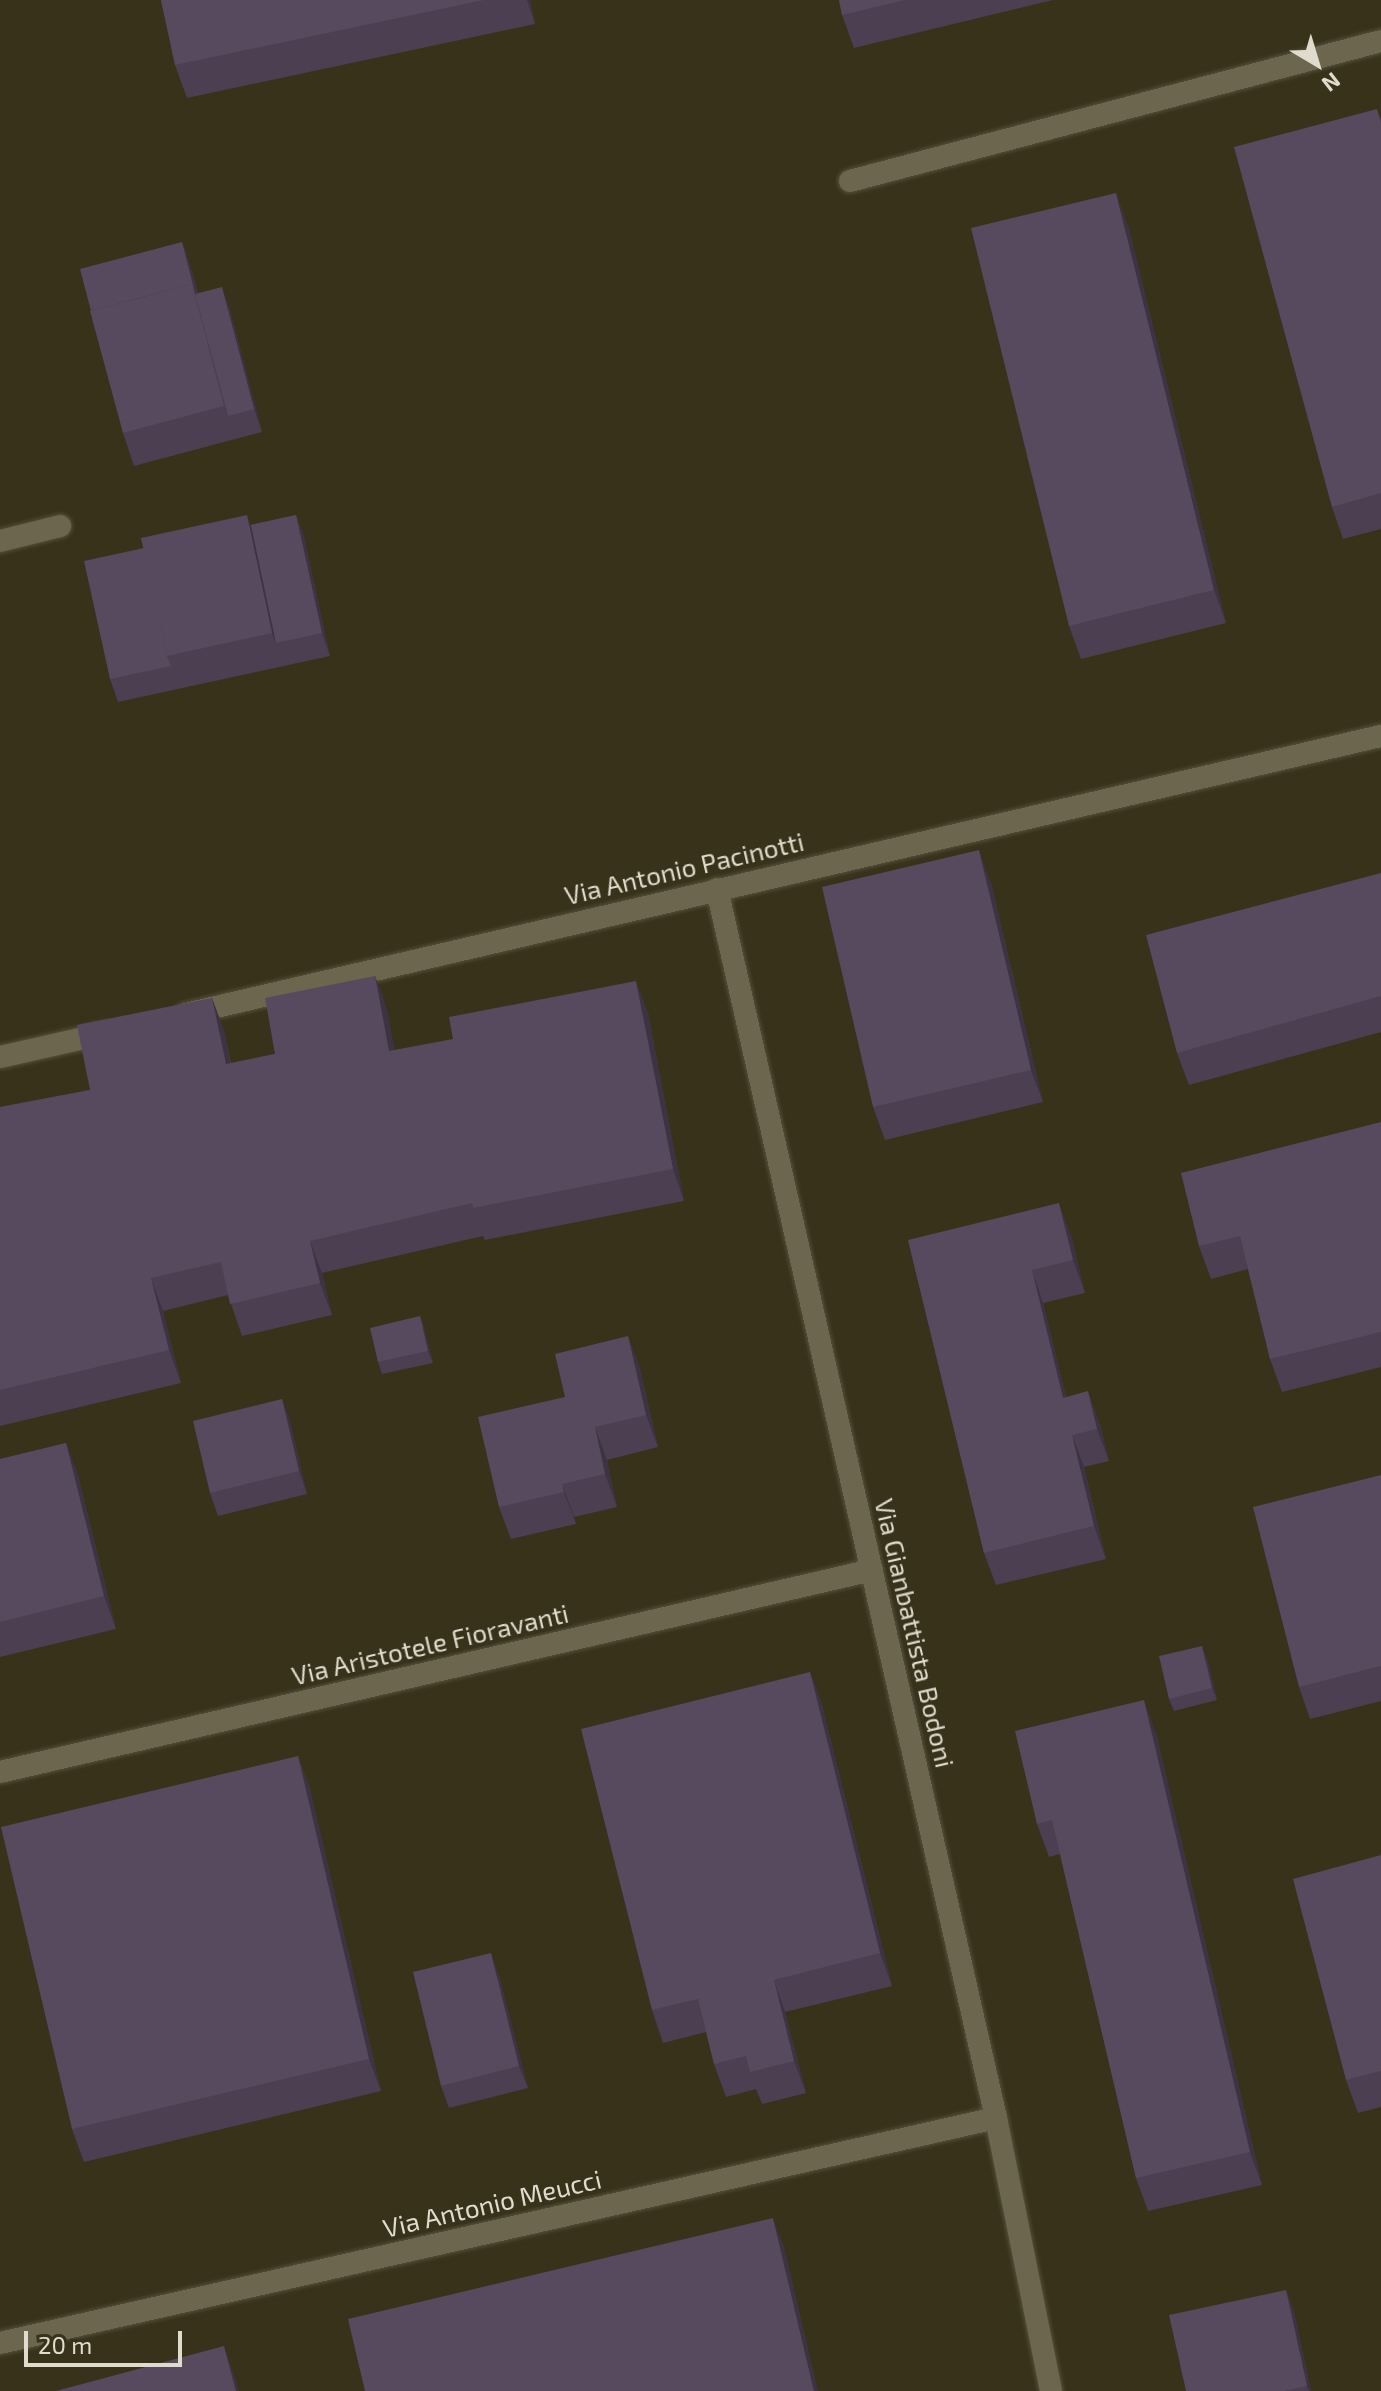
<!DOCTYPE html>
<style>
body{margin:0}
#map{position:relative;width:1381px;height:2391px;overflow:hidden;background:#38321b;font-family:"Exo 2",sans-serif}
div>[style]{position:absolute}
.roads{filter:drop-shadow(0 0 2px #55503c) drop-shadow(0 0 2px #55503c)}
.service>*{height:22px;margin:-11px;padding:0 11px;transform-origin:11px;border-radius:11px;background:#6d664e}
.minor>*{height:22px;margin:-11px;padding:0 11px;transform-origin:11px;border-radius:11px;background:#6d664e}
.wall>*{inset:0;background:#4b3f51}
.shaded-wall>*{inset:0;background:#3d3342}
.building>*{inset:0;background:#57495e}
span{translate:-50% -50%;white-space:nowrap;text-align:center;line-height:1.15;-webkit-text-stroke:8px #38321b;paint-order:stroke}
.street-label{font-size:26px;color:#dfdbcd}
.north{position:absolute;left:1277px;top:24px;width:80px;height:80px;-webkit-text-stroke:6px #38321b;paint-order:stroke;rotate:142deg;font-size:22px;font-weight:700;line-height:32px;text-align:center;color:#dfdbcd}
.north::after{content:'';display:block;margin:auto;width:28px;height:36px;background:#dfdbcd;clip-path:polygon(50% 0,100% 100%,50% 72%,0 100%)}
.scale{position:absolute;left:24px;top:2331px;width:158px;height:36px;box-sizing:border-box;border:4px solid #dfdbcd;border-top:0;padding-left:10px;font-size:24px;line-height:28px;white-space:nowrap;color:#dfdbcd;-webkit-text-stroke:6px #38321b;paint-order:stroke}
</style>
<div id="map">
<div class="roads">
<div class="service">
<div style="left:850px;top:181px;width:549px;rotate:-14.77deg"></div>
</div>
<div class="minor">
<div style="left:0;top:541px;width:62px;rotate:-14deg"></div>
<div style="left:717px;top:889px;width:1260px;rotate:77.21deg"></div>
<div style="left:996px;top:2118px;width:278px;rotate:78.6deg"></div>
<div style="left:186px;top:1014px;width:1227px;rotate:-13.1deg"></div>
<div style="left:0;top:1057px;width:109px;rotate:-12.8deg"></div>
<div style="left:0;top:1772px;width:895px;rotate:-13.04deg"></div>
<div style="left:0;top:2343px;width:1021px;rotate:-12.73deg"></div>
</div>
</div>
<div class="wall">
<div style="clip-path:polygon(161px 0,530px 0,535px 24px,187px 98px,175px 65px)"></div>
<div style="clip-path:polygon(839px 0,1053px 0,854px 48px,842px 15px)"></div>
<div style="clip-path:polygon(1377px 109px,1381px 120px,1381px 529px,1343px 539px,1332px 507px)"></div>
<div style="clip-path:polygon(1128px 225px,1226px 623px,1081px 659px,1069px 626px)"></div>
<div style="clip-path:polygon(182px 242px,190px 265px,198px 293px,230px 310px,262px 432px,134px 466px,123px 433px)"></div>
<div style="clip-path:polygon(296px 515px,304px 537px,330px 656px,118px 702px,110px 679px,144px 548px)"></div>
<div style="clip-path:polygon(1381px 873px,1381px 1032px,1189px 1085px,1177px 1053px)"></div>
<div style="clip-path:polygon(991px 883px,1043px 1102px,885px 1140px,873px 1107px)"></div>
<div style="clip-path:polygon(375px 976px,387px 1009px,394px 1050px,648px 1013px,684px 1201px,485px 1240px,483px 1236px,322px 1273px,332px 1315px,242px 1336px,228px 1295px,163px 1311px,181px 1383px,0 1426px,0 1107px,90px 1090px,212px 998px,224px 1031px,231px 1063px,275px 1054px)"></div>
<div style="clip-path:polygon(1381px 1122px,1381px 1367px,1282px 1392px,1270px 1359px,1248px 1269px,1211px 1279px,1199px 1246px)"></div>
<div style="clip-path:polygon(1071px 1235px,1085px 1293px,1043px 1303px,1066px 1397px,1100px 1424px,1109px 1461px,1084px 1467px,1106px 1559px,996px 1585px,984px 1553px,908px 1240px)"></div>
<div style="clip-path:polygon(420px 1316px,424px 1328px,433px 1363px,382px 1374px,378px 1362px)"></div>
<div style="clip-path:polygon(628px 1336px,640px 1369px,658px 1447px,607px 1460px,617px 1507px,574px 1517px,576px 1524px,511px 1539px,499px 1507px,565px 1397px)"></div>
<div style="clip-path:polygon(282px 1399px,290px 1422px,307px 1494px,218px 1516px,210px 1493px)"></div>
<div style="clip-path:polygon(66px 1443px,78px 1475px,116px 1629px,0 1657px,0 1459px)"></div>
<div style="clip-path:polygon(1381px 1475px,1381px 1701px,1310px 1719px,1299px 1687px)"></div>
<div style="clip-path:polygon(1207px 1658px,1217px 1700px,1174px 1711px,1169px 1699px)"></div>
<div style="clip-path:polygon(810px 1672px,822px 1705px,892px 1986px,785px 2012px,806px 2093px,762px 2104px,756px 2089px,726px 2097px,714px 2064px,706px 2032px,663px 2043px,652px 2010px)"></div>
<div style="clip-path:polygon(1156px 1733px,1262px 2185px,1148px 2211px,1136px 2178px,1060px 1854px,1049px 1857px,1037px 1824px)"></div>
<div style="clip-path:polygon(298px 1756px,310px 1789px,381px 2091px,84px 2162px,72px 2129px)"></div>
<div style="clip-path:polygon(1381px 1855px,1381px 2107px,1358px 2113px,1346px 2080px)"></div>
<div style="clip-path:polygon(499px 1976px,528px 2088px,449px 2108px,441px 2086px)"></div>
<div style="clip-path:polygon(1286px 2290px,1294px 2312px,1311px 2391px,1186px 2391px)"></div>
</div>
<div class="shaded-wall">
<div style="clip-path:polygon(527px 0,530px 0,535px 24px)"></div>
<div style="clip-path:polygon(1116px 193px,1128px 225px,1226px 623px,1214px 590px)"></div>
<div style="clip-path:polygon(182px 242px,190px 265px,230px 415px,228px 416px)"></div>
<div style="clip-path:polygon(222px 287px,230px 310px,262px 432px,254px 409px)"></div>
<div style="clip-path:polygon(247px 515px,259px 548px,276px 643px,272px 633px)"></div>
<div style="clip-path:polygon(296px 515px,304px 537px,330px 656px,322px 633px)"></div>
<div style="clip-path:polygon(979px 850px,991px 883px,1043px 1102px,1031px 1070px)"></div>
<div style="clip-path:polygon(375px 976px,387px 1009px,401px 1084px,389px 1051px)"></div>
<div style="clip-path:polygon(636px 981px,648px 1013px,684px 1201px,673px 1169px)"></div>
<div style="clip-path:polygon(212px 998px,224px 1031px,237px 1096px,226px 1064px)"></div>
<div style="clip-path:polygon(1059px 1203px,1071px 1235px,1085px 1293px,1073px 1260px)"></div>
<div style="clip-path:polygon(310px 1241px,322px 1273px,332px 1315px,320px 1283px)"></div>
<div style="clip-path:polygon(1032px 1270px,1043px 1303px,1074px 1430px,1063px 1398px)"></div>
<div style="clip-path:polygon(151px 1278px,163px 1311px,181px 1383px,169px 1350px)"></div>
<div style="clip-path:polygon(420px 1316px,424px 1328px,433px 1363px,428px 1351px)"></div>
<div style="clip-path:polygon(628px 1336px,640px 1369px,658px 1447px,646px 1415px)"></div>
<div style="clip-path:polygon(1088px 1391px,1100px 1424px,1109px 1461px,1097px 1429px)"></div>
<div style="clip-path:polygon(282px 1399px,290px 1422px,307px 1494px,299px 1471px)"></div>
<div style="clip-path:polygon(595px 1427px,607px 1460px,617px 1507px,605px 1474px)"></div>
<div style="clip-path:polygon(1072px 1435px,1084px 1467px,1106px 1559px,1094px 1526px)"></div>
<div style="clip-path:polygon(66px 1443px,78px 1475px,116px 1629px,104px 1596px)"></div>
<div style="clip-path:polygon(562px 1484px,574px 1517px,576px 1524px,564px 1492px)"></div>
<div style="clip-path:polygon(1202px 1646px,1207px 1658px,1217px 1700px,1212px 1688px)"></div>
<div style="clip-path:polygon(810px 1672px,822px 1705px,892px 1986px,880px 1953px)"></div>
<div style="clip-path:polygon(1144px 1700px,1156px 1733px,1262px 2185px,1250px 2152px)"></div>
<div style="clip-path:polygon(298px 1756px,310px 1789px,381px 2091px,369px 2059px)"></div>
<div style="clip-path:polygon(491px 1953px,499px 1976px,528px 2088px,519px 2066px)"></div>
<div style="clip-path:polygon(774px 1980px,785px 2012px,806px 2093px,794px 2061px)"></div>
<div style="clip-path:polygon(773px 2218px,785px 2250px,818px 2391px,814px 2391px)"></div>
<div style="clip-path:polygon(1286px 2290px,1294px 2312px,1311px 2391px,1309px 2391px,1307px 2386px)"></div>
<div style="clip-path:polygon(224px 2346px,235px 2378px,239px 2391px,236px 2391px)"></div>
</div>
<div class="building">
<div style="clip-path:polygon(161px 0,484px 0,175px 65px)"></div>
<div style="clip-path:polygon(839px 0,905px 0,842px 15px)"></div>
<div style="clip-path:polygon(1377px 109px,1381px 124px,1381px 493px,1332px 507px,1234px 147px)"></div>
<div style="clip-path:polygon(1116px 193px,1214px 590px,1069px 626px,971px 228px)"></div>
<div style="clip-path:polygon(182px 242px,195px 294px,192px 284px,91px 311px,80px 269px)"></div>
<div style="clip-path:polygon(192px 284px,224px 406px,123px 433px,90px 311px)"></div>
<div style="clip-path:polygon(222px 287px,254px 409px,228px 416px,195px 294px)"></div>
<div style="clip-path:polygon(247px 515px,272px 633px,167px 656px,141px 538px)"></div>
<div style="clip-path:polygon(296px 515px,322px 633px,276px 643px,251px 525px)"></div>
<div style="clip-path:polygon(144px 548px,167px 656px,171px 666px,110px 679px,84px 561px)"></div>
<div style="clip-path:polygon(979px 850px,1031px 1070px,873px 1107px,822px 887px)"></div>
<div style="clip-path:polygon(1381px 873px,1381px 996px,1177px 1053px,1146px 935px)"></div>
<div style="clip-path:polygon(375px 976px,389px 1051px,453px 1039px,449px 1017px,636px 981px,673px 1169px,473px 1208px,472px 1203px,310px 1241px,320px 1283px,230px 1304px,221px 1262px,151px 1278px,169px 1350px,0 1390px,0 1107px,90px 1090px,77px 1025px,212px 998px,226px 1064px,275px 1054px,265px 998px)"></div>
<div style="clip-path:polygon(1381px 1122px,1381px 1332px,1270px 1359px,1240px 1236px,1199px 1246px,1181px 1173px)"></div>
<div style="clip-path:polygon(1059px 1203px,1073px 1260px,1032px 1270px,1063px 1398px,1088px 1391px,1097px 1429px,1072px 1435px,1094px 1526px,984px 1553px,908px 1240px)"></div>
<div style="clip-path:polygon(420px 1316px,428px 1351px,378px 1362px,370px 1328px)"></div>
<div style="clip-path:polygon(628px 1336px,646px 1415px,595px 1427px,605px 1474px,562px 1484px,564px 1492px,499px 1507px,478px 1417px,565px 1397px,555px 1354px)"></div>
<div style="clip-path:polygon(282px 1399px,299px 1471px,210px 1493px,193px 1421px)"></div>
<div style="clip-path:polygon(66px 1443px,104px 1596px,0 1622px,0 1459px)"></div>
<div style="clip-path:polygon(1381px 1475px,1381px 1666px,1299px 1687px,1253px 1507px)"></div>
<div style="clip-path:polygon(1202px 1646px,1212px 1688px,1169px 1699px,1159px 1656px)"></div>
<div style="clip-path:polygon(810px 1672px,880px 1953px,774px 1980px,794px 2061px,750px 2072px,746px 2056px,714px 2064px,698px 1999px,652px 2010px,581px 1729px)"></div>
<div style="clip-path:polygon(1144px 1700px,1250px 2152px,1136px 2178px,1052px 1820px,1037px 1824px,1015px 1731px)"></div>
<div style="clip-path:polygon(298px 1756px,369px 2059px,72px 2129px,1px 1827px)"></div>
<div style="clip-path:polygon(1381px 1855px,1381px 2071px,1346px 2080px,1293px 1879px)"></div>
<div style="clip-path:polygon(491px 1953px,519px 2066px,441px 2086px,413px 1972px)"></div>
<div style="clip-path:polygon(773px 2218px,814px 2391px,365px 2391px,348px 2319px)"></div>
<div style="clip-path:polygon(1286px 2290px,1307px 2386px,1284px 2391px,1186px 2391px,1169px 2315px)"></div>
<div style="clip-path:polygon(224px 2346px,236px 2391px,56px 2391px)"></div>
</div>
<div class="street-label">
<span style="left:684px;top:868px;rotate:-13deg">Via Antonio Pacinotti</span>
<span style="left:915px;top:1633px;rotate:77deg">Via Gianbattista Bodoni</span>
<span style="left:430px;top:1644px;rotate:-13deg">Via Aristotele Fioravanti</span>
<span style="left:492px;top:2203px;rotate:-13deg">Via Antonio Meucci</span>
</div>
<div class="north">N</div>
<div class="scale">20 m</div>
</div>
